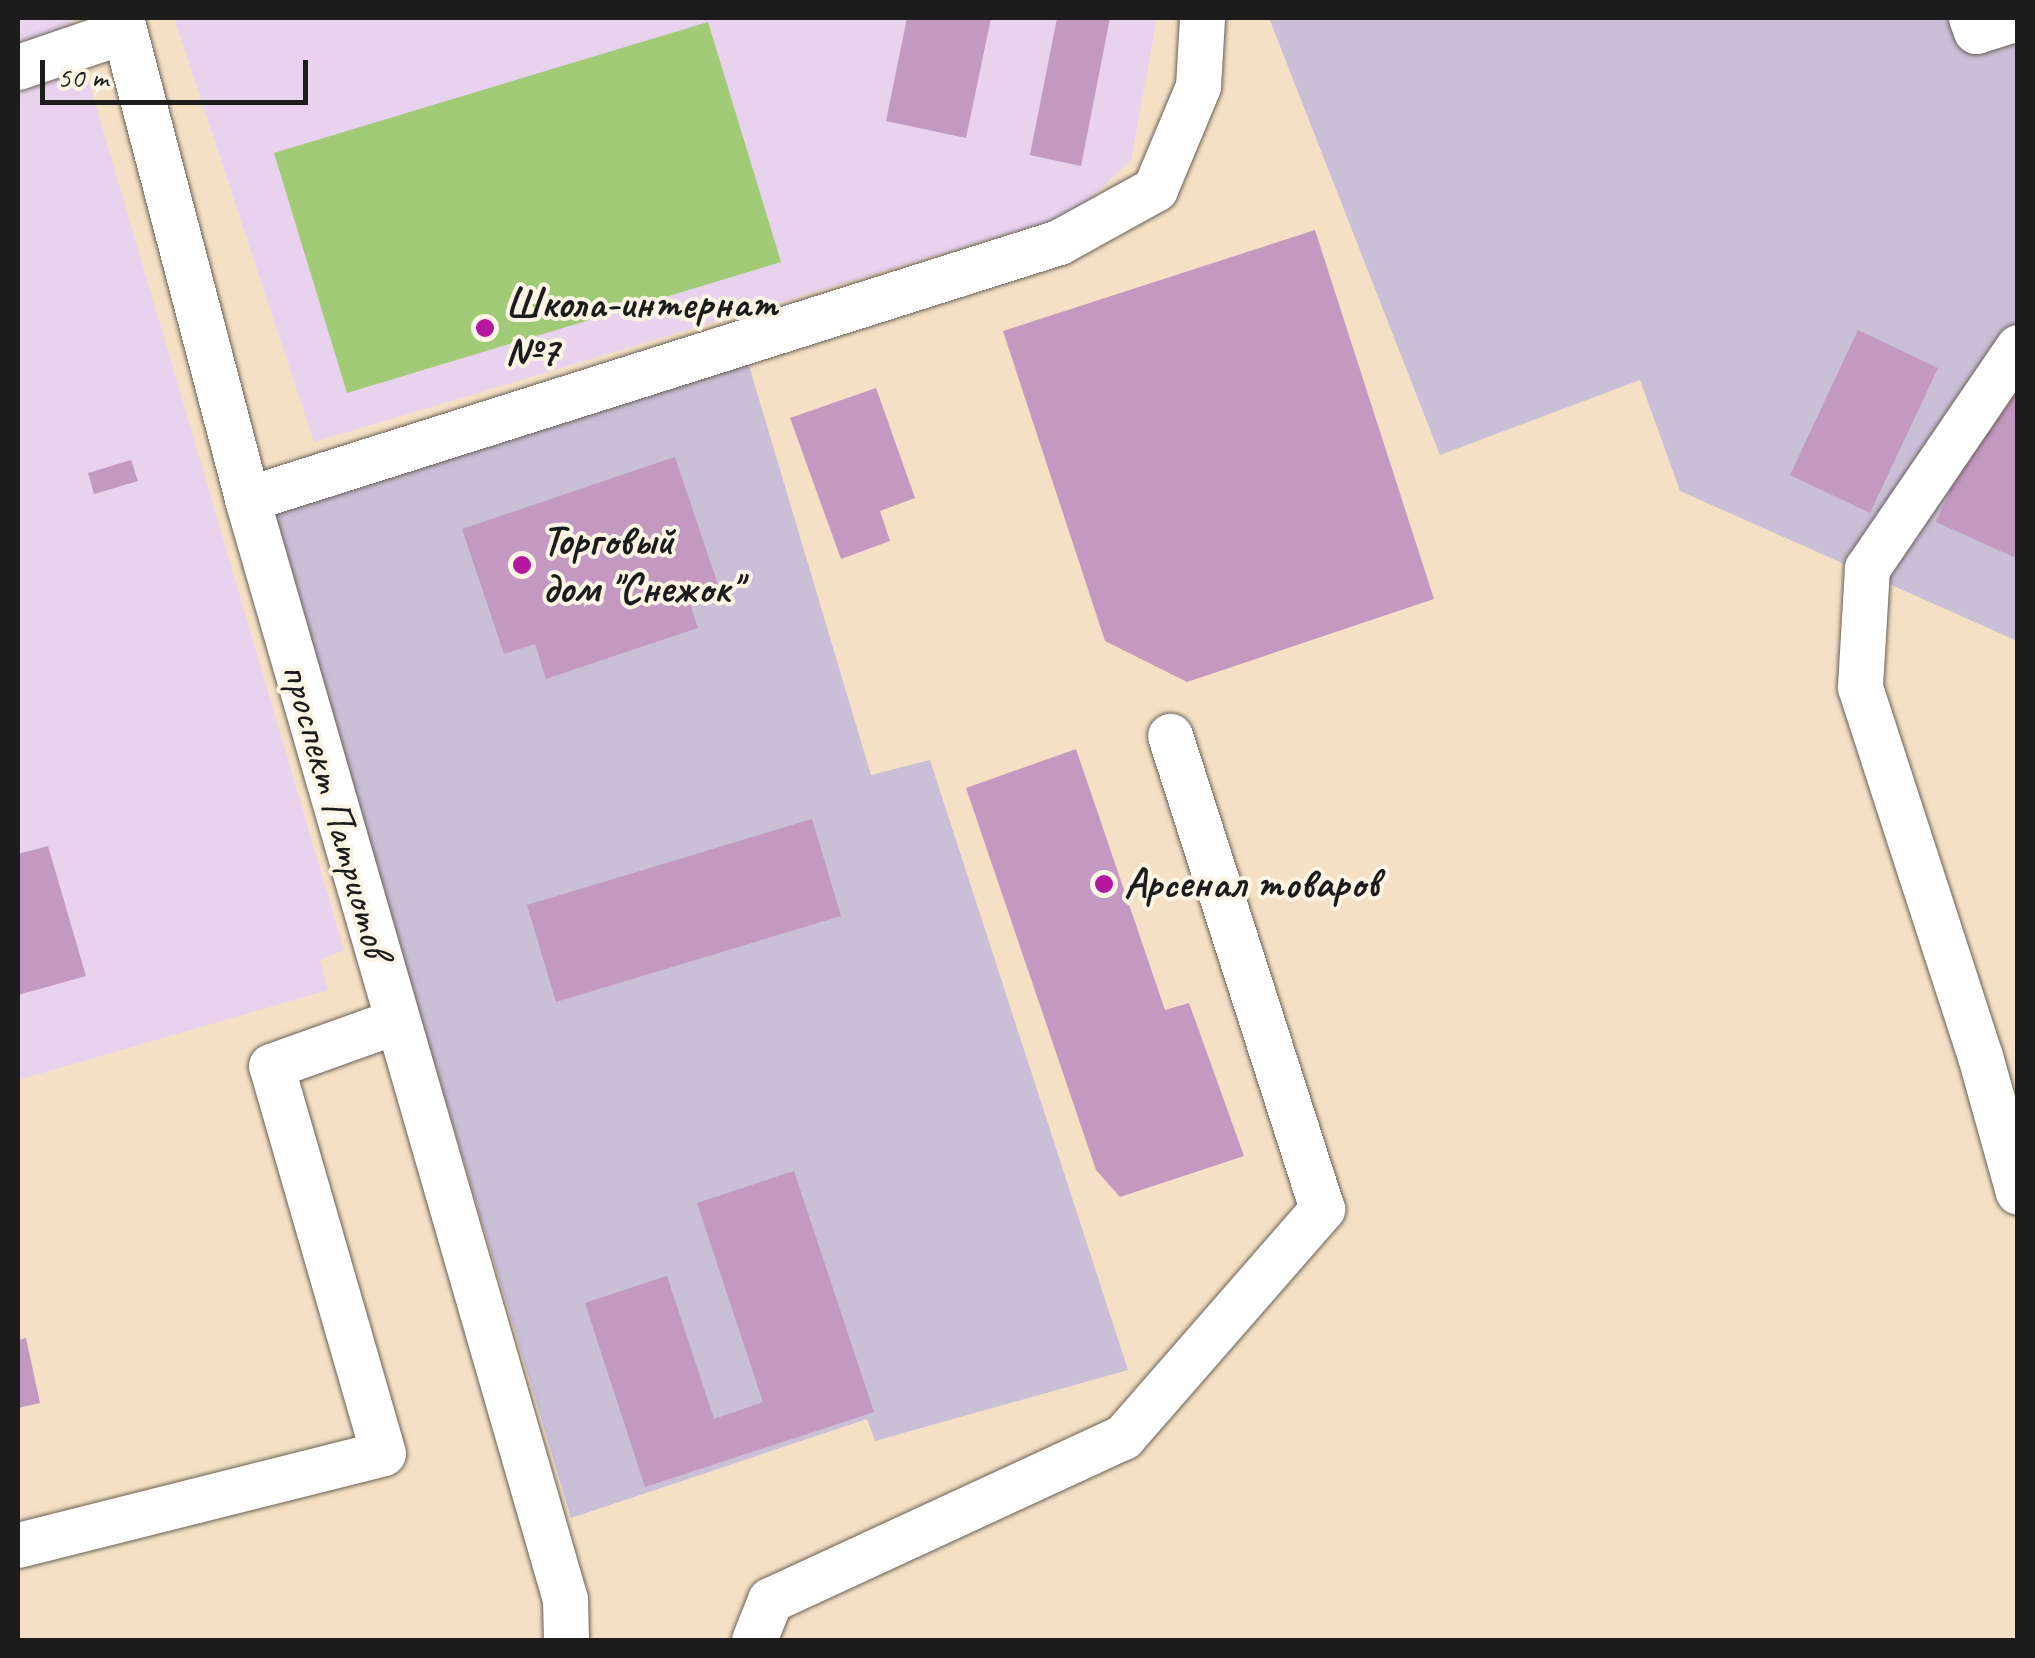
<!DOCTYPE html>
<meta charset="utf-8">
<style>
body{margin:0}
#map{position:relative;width:2035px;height:1658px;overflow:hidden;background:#f6e0c5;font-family:Caveat,sans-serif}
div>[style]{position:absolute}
.built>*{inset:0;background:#e8d2ee}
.industrial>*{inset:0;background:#c9bfd7}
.green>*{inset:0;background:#a1ca76}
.building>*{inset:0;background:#c398c1}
.roads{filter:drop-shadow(0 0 2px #686157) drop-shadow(0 0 2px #686157)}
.minor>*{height:45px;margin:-22.5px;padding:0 22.5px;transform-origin:22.5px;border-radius:22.5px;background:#fff}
.dots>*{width:28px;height:28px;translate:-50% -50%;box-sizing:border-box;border:5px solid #fcf5e5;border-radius:50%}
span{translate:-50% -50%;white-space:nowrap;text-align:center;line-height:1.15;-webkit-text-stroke:8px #fcf5e5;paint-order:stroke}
.poi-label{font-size:42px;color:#1c1c1c;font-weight:700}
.left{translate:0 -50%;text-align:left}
.street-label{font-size:42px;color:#1c1c1c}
.frame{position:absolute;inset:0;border:20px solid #1c1c1c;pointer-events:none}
.scale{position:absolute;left:40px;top:60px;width:268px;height:45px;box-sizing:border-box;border:5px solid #1c1c1c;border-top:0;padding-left:12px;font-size:30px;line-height:35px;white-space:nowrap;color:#1c1c1c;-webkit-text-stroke:8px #fcf5e5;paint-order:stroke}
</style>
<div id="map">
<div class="built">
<div style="clip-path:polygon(18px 18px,70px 18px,344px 950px,320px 960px,328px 990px,18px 1080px)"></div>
<div style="clip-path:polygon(174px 18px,1157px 18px,1131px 160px,1074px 214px,314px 442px)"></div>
</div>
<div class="industrial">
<div style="clip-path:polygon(1269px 18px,2017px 18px,2017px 641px,1680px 491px,1640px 380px,1440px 455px)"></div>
<div style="clip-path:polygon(747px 359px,871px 775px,930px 760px,1128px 1370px,875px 1441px,867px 1419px,571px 1518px,269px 512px)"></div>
</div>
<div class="green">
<div style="clip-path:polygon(708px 22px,781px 262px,347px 393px,274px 153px)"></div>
</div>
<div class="building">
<div style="clip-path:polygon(907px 18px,991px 18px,966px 138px,886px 121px)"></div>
<div style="clip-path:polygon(1057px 18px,1110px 18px,1081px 166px,1030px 155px)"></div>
<div style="clip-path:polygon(1315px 230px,1434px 599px,1187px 682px,1105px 641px,1003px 331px)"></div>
<div style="clip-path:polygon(1858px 330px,1938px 368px,1870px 513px,1790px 475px)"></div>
<div style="clip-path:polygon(2002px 375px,2018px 381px,2018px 559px,1936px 522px)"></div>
<div style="clip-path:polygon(876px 388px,915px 498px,880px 511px,890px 541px,841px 559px,790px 418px)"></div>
<div style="clip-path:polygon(675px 457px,719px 588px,688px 598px,698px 628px,546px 679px,535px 644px,504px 654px,462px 529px)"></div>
<div style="clip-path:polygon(131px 460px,138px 481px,94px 494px,88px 473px)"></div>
<div style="clip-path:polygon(1076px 749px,1165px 1010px,1189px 1003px,1244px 1156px,1120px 1197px,1096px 1170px,966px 788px)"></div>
<div style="clip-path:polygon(812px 819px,841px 916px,556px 1002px,527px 905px)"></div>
<div style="clip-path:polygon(48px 846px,86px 976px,18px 995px,18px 854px)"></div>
<div style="clip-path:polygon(794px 1171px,874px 1412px,645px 1487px,585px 1303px,667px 1276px,714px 1419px,763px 1402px,697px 1203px)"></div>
<div style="clip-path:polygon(26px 1338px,40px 1403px,18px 1408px,18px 1340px)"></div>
</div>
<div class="roads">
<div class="minor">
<div style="left:121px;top:18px;width:497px;rotate:75.3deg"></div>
<div style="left:247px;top:499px;width:1145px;rotate:73.88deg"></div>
<div style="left:565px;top:1599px;width:41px;rotate:88.6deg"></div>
<div style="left:1971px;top:18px;width:14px;rotate:69deg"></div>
<div style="left:1976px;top:31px;width:43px;rotate:-17.6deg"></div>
<div style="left:18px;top:67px;width:112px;rotate:-18.8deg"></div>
<div style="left:2018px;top:347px;width:268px;rotate:124.3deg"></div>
<div style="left:1867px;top:568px;width:119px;rotate:93.4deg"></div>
<div style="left:1860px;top:687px;width:388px;rotate:72deg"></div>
<div style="left:1980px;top:1056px;width:141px;rotate:74.4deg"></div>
<div style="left:247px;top:499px;width:852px;rotate:-17.56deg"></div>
<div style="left:1059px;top:242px;width:110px;rotate:-28.9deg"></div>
<div style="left:1155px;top:189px;width:112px;rotate:-67.3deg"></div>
<div style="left:1198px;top:86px;width:68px;rotate:-86.6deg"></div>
<div style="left:18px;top:1545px;width:376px;rotate:-14.1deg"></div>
<div style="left:383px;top:1453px;width:403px;rotate:-106.1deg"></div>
<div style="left:271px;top:1066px;width:134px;rotate:-19.7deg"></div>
<div style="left:754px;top:1640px;width:43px;rotate:-68.2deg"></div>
<div style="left:770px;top:1600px;width:389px;rotate:-24.8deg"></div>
<div style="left:1123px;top:1437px;width:303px;rotate:-48.9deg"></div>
<div style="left:1322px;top:1209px;width:497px;rotate:-107.8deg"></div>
</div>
</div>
<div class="dots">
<div style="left:485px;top:328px;background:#b5179e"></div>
<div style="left:522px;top:565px;background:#b5179e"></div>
<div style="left:1104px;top:884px;background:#b5179e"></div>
</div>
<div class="poi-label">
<span class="left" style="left:505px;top:328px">Школа-интернат<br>№7</span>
<span class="left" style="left:542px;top:565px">Торговый<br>дом "Снежок"</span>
<span class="left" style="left:1124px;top:884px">Арсенал товаров</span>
</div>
<div class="street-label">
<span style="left:336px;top:810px;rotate:74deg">проспект Патриотов</span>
</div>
<div class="frame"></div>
<div class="scale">50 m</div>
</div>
